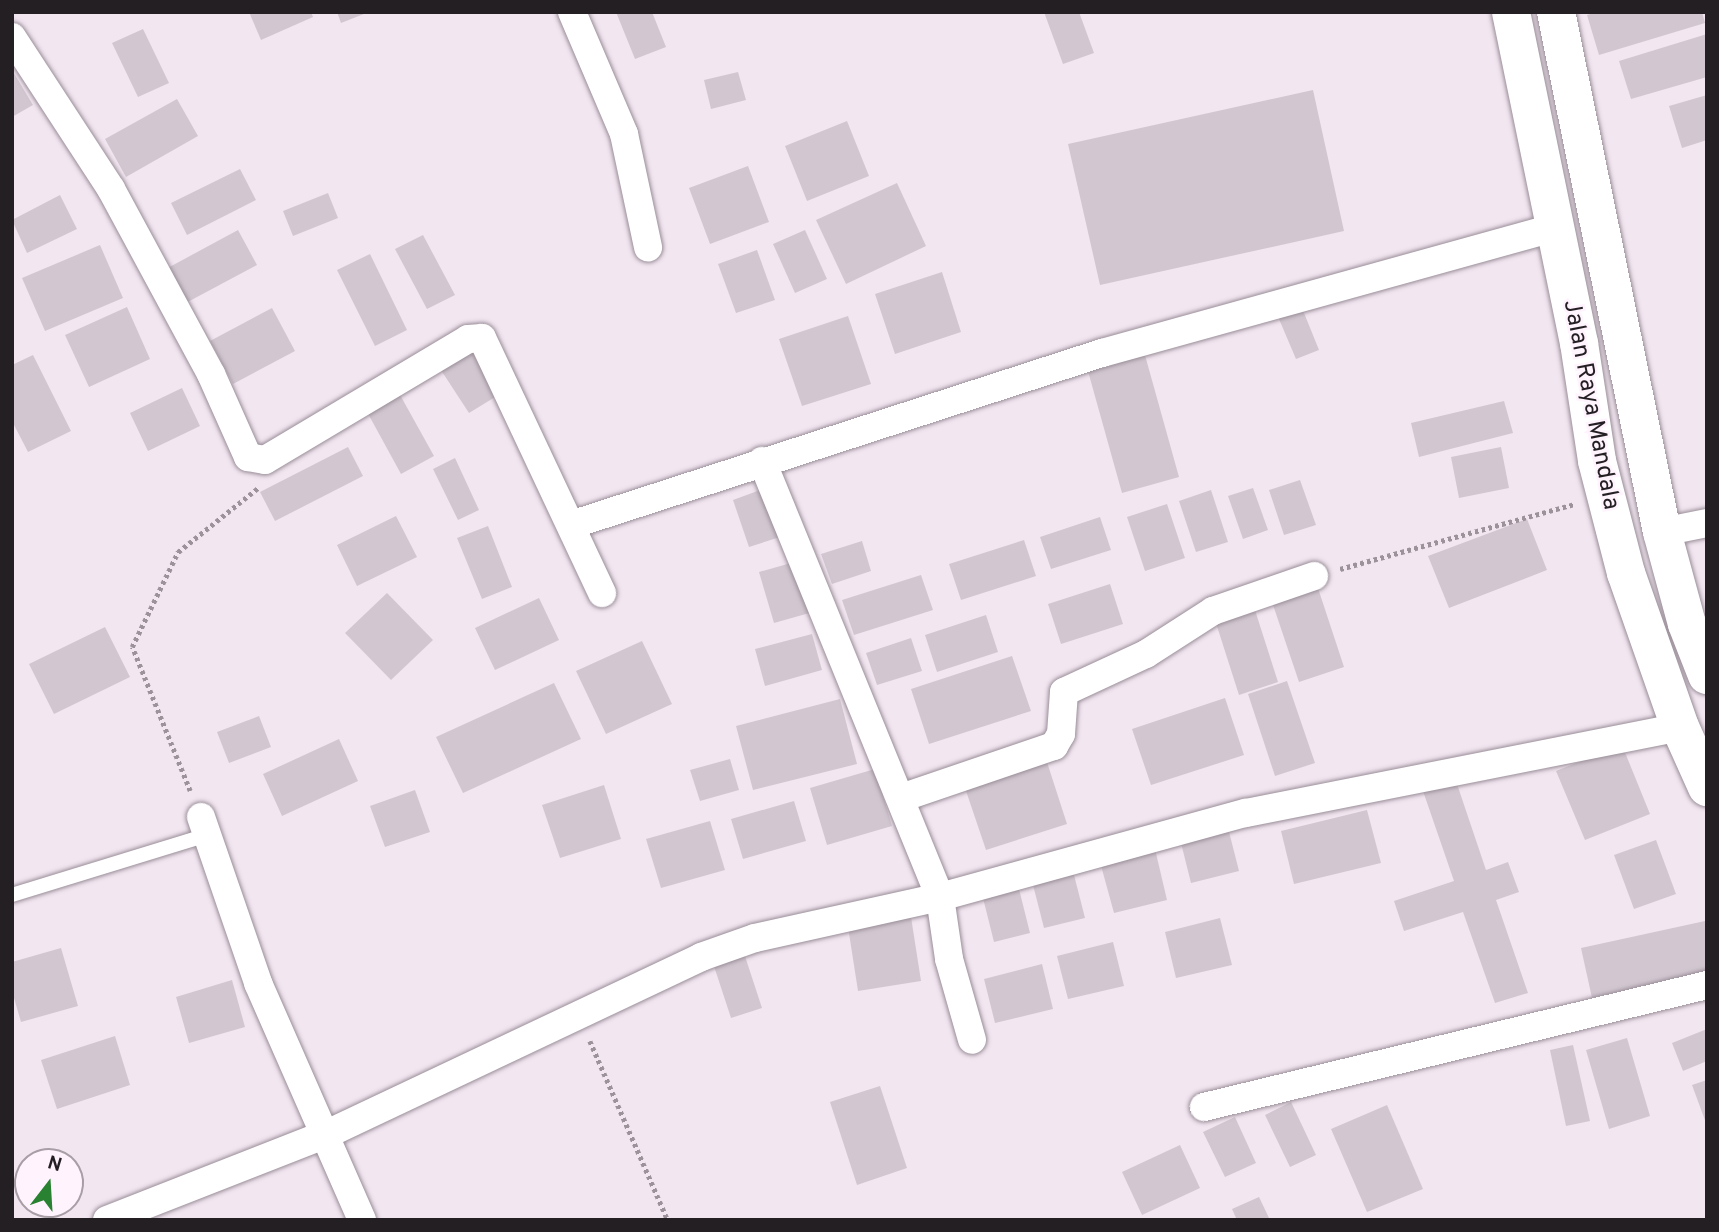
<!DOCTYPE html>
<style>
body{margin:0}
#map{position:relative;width:1719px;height:1232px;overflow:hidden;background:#f2e6f1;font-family:Overpass,sans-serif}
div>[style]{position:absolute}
.building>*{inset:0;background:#d2c7d1}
.path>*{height:4.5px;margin-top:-2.25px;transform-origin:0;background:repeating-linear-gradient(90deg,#9b929a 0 3.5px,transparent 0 7px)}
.roads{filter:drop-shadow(0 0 2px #998e98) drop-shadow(0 0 2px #998e98)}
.service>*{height:14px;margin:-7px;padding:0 7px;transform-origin:7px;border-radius:7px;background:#fff}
.minor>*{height:28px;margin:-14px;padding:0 14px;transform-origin:14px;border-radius:14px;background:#fff}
.trunk>*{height:38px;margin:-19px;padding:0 19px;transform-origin:19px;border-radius:19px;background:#fff}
span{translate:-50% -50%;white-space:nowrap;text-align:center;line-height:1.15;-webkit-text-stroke:5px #fff3fe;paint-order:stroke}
.street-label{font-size:24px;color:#231f23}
.frame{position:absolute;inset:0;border:14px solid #231f23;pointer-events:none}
.north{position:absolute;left:14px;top:1148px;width:70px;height:70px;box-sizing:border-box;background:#fff3fe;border:2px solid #a79ea6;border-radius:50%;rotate:17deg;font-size:19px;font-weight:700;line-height:28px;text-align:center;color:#231f23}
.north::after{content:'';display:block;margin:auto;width:24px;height:32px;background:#298232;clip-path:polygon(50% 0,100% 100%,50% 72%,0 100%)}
</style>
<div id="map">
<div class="building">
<div style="clip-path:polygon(249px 12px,311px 12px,313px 17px,261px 40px)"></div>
<div style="clip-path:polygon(337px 12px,369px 12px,341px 23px)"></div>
<div style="clip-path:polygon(616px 12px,652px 12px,666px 47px,635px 59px)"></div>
<div style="clip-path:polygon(1044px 12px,1079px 12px,1094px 53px,1063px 64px)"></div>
<div style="clip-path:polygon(1597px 12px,1702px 12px,1705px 23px,1599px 55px,1587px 15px)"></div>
<div style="clip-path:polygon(143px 29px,169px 83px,138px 97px,112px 43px)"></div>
<div style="clip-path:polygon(1707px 34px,1707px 77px,1631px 99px,1619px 61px)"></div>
<div style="clip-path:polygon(12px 70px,33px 105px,12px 117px)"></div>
<div style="clip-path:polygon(738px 72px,746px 100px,711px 109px,704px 80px)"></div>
<div style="clip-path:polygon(1313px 90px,1344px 231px,1100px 285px,1068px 144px)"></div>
<div style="clip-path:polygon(1707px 95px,1707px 140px,1682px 148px,1669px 106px)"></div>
<div style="clip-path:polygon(177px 99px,198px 136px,126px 177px,105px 139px)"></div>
<div style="clip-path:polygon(847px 121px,869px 176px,807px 201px,785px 146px)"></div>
<div style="clip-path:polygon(748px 166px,769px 222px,710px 244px,689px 188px)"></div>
<div style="clip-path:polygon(240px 169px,256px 200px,187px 235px,171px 203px)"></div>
<div style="clip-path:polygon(897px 183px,926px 246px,846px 284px,816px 220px)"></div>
<div style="clip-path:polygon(328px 193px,338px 218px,293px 236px,283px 211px)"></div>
<div style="clip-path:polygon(60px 195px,77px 229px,27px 253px,12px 220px)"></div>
<div style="clip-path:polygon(238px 230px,257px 265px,182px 305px,164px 270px)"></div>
<div style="clip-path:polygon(805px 230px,827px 279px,795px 293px,773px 244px)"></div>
<div style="clip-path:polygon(423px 235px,455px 295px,427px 309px,395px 249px)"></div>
<div style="clip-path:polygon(100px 245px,123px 298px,45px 331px,22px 278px)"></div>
<div style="clip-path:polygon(757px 250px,775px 300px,736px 313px,718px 264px)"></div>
<div style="clip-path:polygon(370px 254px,407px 330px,375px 346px,337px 270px)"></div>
<div style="clip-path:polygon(942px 272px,961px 332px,895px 354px,875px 294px)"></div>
<div style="clip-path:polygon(1300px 303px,1319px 350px,1296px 359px,1276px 312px)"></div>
<div style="clip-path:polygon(127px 307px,150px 359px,89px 387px,65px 335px)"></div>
<div style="clip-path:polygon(272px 308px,295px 351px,233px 384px,210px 341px)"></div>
<div style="clip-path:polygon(848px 316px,871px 384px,802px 406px,779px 339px)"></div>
<div style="clip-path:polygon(468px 344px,500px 394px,469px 413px,437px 364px)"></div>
<div style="clip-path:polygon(1143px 348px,1179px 477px,1122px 493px,1086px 364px)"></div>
<div style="clip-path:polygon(33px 355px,71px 431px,28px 452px,12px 421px,12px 365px)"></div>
<div style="clip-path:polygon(182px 388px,200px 426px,148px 451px,130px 413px)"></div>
<div style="clip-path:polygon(399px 393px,434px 456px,401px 474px,366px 410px)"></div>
<div style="clip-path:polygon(1504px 401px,1513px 433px,1419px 457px,1411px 423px)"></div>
<div style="clip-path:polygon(348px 447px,363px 476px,275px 521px,260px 492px)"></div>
<div style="clip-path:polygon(1501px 447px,1509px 488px,1459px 498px,1451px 457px)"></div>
<div style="clip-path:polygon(455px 458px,479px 510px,458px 520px,433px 469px)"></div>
<div style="clip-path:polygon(1300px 480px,1316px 525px,1284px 535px,1269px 490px)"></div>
<div style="clip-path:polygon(1253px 488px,1268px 530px,1243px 539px,1228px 496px)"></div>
<div style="clip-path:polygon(763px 489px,780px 537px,749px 547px,733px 500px)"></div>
<div style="clip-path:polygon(1211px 490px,1228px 542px,1196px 552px,1179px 501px)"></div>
<div style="clip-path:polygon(1167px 504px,1185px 558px,1145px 571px,1127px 517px)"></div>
<div style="clip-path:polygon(396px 516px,417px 557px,357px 586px,337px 545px)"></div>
<div style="clip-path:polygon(1100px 517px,1111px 550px,1051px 569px,1040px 537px)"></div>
<div style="clip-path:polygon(1527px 519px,1547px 570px,1449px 608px,1428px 556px)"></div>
<div style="clip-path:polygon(488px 526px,512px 587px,482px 599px,457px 538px)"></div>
<div style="clip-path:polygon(1024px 540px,1036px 576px,961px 600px,949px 564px)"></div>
<div style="clip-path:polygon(862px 541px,871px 571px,832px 584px,821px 554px)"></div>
<div style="clip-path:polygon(798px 561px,813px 612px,774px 623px,759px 572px)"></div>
<div style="clip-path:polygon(921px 575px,933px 610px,854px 635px,842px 600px)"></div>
<div style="clip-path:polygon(1316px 582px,1344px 667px,1299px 682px,1270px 596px)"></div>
<div style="clip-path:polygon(1110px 584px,1123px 624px,1061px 644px,1048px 604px)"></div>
<div style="clip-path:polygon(387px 593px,433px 640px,391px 680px,345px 633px)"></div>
<div style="clip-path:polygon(539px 598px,559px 640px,495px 670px,475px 628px)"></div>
<div style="clip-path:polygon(1254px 607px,1278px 682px,1239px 695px,1215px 620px)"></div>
<div style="clip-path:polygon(986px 615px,998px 652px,937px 672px,925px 635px)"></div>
<div style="clip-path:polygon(105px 627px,130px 677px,54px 714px,29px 664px)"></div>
<div style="clip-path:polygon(812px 634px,822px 670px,765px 686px,755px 649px)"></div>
<div style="clip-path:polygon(911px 638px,922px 671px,877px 685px,866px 653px)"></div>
<div style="clip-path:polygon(642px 641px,672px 704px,606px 734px,576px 671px)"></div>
<div style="clip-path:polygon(1012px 656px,1031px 711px,929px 744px,911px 689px)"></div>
<div style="clip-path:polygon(1287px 681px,1315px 763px,1275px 776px,1248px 694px)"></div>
<div style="clip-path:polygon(554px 683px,581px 739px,463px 793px,436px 737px)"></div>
<div style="clip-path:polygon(1225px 698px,1244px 755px,1151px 785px,1132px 729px)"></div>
<div style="clip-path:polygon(840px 699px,857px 764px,753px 790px,736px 726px)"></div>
<div style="clip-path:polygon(259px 716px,271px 747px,229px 763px,217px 732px)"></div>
<div style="clip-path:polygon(339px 739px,358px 781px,282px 816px,263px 774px)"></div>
<div style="clip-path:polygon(1622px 745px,1650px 814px,1585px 840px,1556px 771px)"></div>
<div style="clip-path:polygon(730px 759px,739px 790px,700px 801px,690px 770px)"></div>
<div style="clip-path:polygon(1046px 759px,1067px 824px,986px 850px,964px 785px)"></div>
<div style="clip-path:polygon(875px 769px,892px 826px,827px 845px,810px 788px)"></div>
<div style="clip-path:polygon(1456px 781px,1486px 870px,1508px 862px,1519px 892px,1496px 900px,1528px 993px,1495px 1003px,1463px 912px,1404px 931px,1394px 901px,1454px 881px,1423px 791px)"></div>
<div style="clip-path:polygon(604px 785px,621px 839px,560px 858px,542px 805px)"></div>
<div style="clip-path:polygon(415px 790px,430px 832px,385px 847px,370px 806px)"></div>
<div style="clip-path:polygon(794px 801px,806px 841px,743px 859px,731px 819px)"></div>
<div style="clip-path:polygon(1367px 810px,1381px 863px,1294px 884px,1281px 831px)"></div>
<div style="clip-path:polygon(1226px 820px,1239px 871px,1191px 883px,1178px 831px)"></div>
<div style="clip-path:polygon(710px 821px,725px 870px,661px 888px,646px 839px)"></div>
<div style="clip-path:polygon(1656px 840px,1676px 894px,1634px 909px,1614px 855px)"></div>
<div style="clip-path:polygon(1155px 849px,1167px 900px,1114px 913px,1100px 862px)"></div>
<div style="clip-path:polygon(1072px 867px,1085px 918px,1044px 928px,1031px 877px)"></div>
<div style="clip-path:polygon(1018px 885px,1030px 933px,994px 942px,982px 894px)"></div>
<div style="clip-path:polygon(911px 917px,921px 981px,858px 991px,848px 927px)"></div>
<div style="clip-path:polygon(1220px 918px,1232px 965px,1176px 978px,1165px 932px)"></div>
<div style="clip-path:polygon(1705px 921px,1707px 973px,1592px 998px,1581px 948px)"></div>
<div style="clip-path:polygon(1113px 942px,1124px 986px,1068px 999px,1057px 956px)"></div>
<div style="clip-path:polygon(741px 944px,762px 1008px,731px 1018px,710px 954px)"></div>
<div style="clip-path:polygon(61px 948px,78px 1006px,21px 1022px,12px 991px,12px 962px)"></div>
<div style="clip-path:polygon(1042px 964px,1053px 1009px,995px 1023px,984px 979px)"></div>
<div style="clip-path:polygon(232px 980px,245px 1027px,189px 1043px,176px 997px)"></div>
<div style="clip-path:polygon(1707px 1029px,1707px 1061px,1683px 1071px,1672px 1043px)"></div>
<div style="clip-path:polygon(115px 1036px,130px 1085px,57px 1109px,41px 1060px)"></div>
<div style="clip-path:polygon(1627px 1038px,1650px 1116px,1609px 1129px,1586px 1050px)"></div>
<div style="clip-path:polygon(1573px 1045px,1590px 1121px,1566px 1126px,1550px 1050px)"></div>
<div style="clip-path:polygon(1707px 1080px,1707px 1123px,1706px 1123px,1692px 1085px)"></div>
<div style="clip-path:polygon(880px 1086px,907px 1168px,857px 1185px,830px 1102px)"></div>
<div style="clip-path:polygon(1291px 1102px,1316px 1155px,1290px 1167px,1265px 1115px)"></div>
<div style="clip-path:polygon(1387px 1105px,1423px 1189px,1367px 1212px,1331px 1129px)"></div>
<div style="clip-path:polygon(1235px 1117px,1256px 1163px,1225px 1177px,1203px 1132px)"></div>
<div style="clip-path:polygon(1180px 1145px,1200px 1188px,1142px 1215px,1122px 1172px)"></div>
<div style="clip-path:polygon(1259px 1197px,1270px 1220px,1237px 1220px,1232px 1209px)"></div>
</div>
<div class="path">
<div style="left:1340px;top:569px;width:244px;rotate:-15.5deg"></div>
<div style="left:190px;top:791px;width:155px;rotate:-111.9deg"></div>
<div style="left:132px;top:647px;width:106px;rotate:-64.2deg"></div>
<div style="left:178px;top:552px;width:104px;rotate:-38.7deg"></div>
<div style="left:590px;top:1041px;width:195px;rotate:66.5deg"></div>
</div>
<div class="roads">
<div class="service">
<div style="left:12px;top:895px;width:204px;rotate:-17.1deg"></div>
</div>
<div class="minor">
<div style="left:572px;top:12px;width:133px;rotate:66.9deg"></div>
<div style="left:624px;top:134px;width:116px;rotate:78deg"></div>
<div style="left:12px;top:37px;width:181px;rotate:56.9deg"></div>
<div style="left:111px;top:189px;width:210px;rotate:61.6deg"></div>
<div style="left:211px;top:374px;width:91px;rotate:66deg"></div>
<div style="left:248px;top:457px;width:17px;rotate:10deg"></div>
<div style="left:265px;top:460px;width:236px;rotate:-30.8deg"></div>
<div style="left:468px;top:339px;width:14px;rotate:-4deg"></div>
<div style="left:482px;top:338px;width:282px;rotate:64.8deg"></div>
<div style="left:762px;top:461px;width:471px;rotate:67.8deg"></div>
<div style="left:940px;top:897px;width:63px;rotate:81.7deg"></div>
<div style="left:949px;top:959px;width:84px;rotate:74.1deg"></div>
<div style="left:574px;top:524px;width:555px;rotate:-17.95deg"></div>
<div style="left:1102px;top:353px;width:469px;rotate:-15.5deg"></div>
<div style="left:1662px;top:532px;width:46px;rotate:-11.3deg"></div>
<div style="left:901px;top:798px;width:162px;rotate:-18.8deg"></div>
<div style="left:1054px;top:746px;width:14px;rotate:-60deg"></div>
<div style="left:1061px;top:734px;width:42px;rotate:-85.9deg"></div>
<div style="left:1064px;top:692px;width:90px;rotate:-24.9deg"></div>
<div style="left:1146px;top:654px;width:80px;rotate:-32.7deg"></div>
<div style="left:1213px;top:611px;width:107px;rotate:-19.1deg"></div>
<div style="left:201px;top:817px;width:176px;rotate:71deg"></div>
<div style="left:258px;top:983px;width:259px;rotate:66.3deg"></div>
<div style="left:1204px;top:1107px;width:518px;rotate:-13.63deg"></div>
<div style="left:107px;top:1220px;width:236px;rotate:-21.4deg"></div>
<div style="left:327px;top:1134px;width:414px;rotate:-25.3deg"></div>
<div style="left:701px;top:957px;width:57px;rotate:-19.4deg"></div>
<div style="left:755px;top:938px;width:189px;rotate:-12.5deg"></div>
<div style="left:940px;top:897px;width:317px;rotate:-15.4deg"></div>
<div style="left:1246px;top:813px;width:442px;rotate:-11.2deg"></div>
</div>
<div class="trunk">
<div style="left:1511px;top:12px;width:338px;rotate:78.4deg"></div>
<div style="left:1579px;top:343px;width:119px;rotate:81.3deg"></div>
<div style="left:1597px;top:461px;width:116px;rotate:75.5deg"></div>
<div style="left:1626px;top:573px;width:163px;rotate:70.7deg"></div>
<div style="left:1680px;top:727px;width:66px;rotate:65.8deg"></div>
<div style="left:1556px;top:12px;width:531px;rotate:78.48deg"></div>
<div style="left:1662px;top:532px;width:95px;rotate:74.8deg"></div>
<div style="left:1687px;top:624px;width:55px;rotate:68.6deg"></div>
</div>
</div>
<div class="street-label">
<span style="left:1590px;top:405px;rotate:79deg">Jalan Raya Mandala</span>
</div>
<div class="frame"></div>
<div class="north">N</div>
</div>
